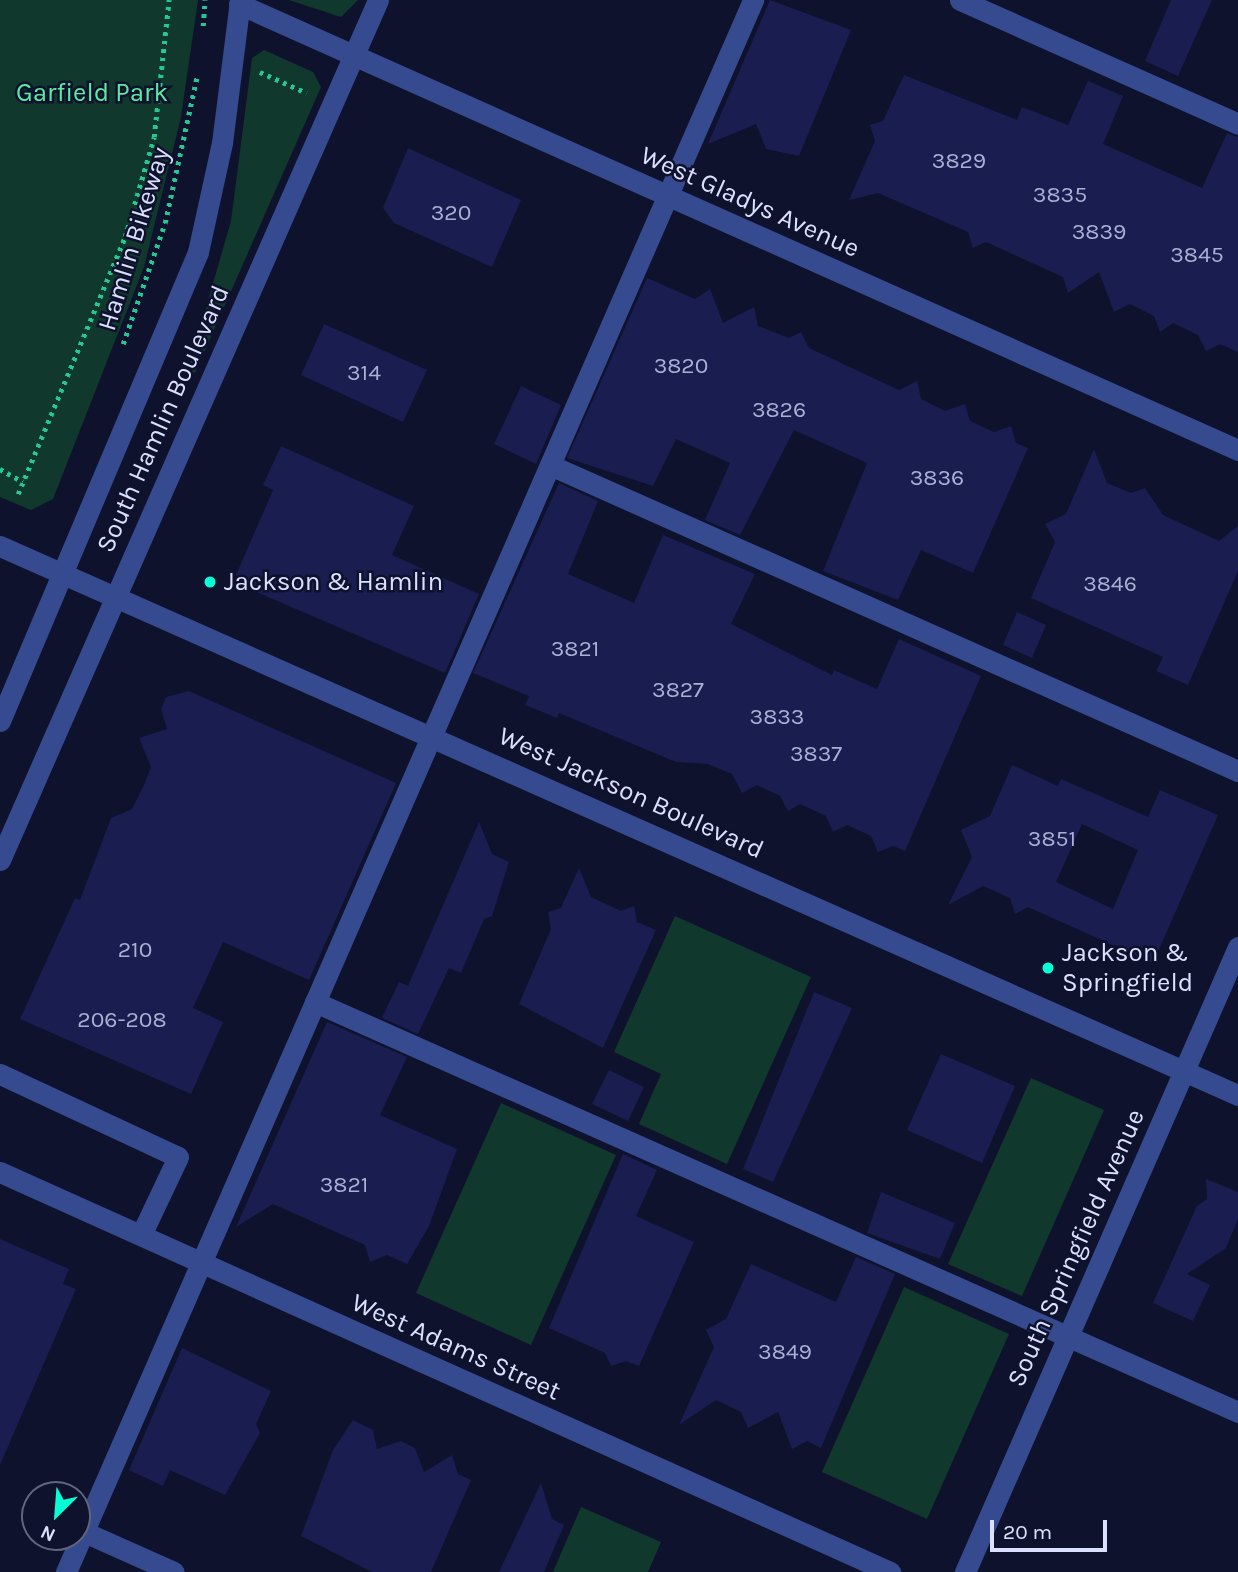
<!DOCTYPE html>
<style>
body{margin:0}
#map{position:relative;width:1238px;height:1572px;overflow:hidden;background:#0f122d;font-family:Karla,sans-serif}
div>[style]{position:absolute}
.green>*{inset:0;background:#11382c}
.building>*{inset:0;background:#191d50}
.path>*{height:4.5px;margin-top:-2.25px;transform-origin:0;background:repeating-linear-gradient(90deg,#25c893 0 3.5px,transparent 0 8.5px)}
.minor>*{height:21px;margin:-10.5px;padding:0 10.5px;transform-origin:10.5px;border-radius:10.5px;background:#364a90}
.dots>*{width:19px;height:19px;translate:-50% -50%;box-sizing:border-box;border:4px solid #0f122d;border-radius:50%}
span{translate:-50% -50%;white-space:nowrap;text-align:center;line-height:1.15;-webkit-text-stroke:5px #0f122d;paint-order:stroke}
.number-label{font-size:23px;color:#aaafd3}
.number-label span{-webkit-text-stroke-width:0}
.park-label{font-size:26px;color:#5beba1}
.street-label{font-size:26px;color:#dbe0ff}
.poi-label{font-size:26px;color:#dbe0ff}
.left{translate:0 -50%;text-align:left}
.north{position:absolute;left:21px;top:1481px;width:70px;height:70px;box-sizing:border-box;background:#0f122d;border:2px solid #616481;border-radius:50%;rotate:205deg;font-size:19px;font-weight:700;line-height:28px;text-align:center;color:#dbe0ff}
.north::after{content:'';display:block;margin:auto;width:24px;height:32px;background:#07ffd6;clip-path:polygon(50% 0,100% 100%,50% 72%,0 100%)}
.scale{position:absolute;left:990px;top:1520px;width:117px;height:32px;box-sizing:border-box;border:4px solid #dbe0ff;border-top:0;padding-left:9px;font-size:21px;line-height:24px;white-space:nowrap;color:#dbe0ff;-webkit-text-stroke:5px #0f122d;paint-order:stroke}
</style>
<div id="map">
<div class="green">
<div style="clip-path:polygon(0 0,198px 0,181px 117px,144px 267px,53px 499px,31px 510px,0 497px)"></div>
<div style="clip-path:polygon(289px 0,358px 0,341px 17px)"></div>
<div style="clip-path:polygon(264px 50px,313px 72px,321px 87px,195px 373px,188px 370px,231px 221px,252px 58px)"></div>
<div style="clip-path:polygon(675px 916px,811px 977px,727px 1164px,639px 1124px,661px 1074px,614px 1052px)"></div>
<div style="clip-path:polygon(1031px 1078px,1104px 1110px,1022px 1296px,948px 1264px)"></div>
<div style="clip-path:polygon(501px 1103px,616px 1155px,531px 1345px,416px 1293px)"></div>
<div style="clip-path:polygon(904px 1287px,1009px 1334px,927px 1519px,822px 1472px)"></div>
<div style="clip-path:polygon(581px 1507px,661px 1542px,648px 1572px,553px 1572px)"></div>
</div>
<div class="building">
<div style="clip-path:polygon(770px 0,851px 30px,799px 156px,766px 149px,756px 124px,708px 144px)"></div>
<div style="clip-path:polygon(1171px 0,1212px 0,1178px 76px,1145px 61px)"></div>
<div style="clip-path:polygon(904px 75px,1017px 120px,1022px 107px,1068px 125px,1088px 81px,1123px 96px,1103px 144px,1202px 188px,1227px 133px,1238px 137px,1238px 352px,1220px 344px,1206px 351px,1198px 335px,1173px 323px,1160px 332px,1154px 316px,1130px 304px,1114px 312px,1099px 272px,1068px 293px,1063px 277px,986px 242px,973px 248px,968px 232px,878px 193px,849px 200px,875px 141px,870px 125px,883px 121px)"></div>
<div style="clip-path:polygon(408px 148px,521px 200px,492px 267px,394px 223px,383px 208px)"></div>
<div style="clip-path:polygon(647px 278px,695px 299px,710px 289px,723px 323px,754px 307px,758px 326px,789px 338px,801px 332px,809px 348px,899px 390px,917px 381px,921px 399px,945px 411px,965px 404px,970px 421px,994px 432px,1011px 426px,1016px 443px,1028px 448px,973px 573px,921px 550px,898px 600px,823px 571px,867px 463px,794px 430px,740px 535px,705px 520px,730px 463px,676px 439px,653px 486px,567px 458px)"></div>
<div style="clip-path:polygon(324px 324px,427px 370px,403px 422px,301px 375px)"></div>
<div style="clip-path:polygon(521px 386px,561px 405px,536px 464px,494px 444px)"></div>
<div style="clip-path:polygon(281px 446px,414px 506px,392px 555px,479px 594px,445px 673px,233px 582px,273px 490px,263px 485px)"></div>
<div style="clip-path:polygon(1094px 449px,1107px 483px,1131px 493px,1145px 488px,1163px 515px,1219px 541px,1238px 526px,1238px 571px,1188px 685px,1156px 671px,1163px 657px,1031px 598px,1055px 542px,1045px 524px,1066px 514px)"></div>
<div style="clip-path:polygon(559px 483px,598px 501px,568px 574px,634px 603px,663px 535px,755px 574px,731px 624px,832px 675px,834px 670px,877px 689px,899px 639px,981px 676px,905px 851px,893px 846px,878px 852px,871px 836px,847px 825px,833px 832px,826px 816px,800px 804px,788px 811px,780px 796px,757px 785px,742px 793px,732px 774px,708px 764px,676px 762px,559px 713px,557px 718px,525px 705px,529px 696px,473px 673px)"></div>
<div style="clip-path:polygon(1017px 612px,1046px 625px,1032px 658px,1003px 645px)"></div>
<div style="clip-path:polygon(189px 691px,396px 783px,309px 980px,223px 942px,193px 1008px,223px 1022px,191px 1094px,20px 1019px,75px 898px,80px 900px,111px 818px,132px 809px,144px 785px,151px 767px,139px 738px,167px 729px,161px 709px,166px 697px)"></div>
<div style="clip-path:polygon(evenodd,1012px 765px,1058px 786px,1061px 779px,1148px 817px,1160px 790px,1218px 815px,1153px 963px,1028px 907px,1015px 914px,1010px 898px,983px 886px,948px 905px,972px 857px,961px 830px,990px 816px,1012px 765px,1082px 824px,1138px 850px,1113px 909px,1056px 882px,1082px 824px)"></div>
<div style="clip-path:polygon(479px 822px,492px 854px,509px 862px,492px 916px,484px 919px,461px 973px,449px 968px,418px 1034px,382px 1018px,399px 982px,408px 986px)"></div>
<div style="clip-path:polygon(579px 868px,591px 897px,621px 911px,634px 906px,637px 922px,656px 930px,603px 1048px,519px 1004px,551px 929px,548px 912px,561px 908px)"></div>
<div style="clip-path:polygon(814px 992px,852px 1008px,773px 1182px,743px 1169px)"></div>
<div style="clip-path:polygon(327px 1022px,407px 1057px,380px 1115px,457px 1149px,429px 1226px,407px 1264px,387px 1255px,370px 1262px,365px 1245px,273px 1204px,236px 1227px)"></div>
<div style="clip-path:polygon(941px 1054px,1015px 1086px,982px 1163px,907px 1130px)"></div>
<div style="clip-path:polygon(609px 1070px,644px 1087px,628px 1121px,592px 1104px)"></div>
<div style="clip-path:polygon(623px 1154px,657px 1170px,636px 1216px,694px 1242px,639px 1366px,626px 1361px,611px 1366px,605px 1353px,549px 1328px)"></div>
<div style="clip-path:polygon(1206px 1179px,1238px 1192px,1238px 1219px,1226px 1248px,1187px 1274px,1210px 1285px,1193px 1321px,1153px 1303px,1197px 1206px,1207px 1199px)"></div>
<div style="clip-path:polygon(881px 1192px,955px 1223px,940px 1259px,867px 1233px)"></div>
<div style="clip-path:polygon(0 1239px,69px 1269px,63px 1284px,76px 1289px,0 1465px)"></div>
<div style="clip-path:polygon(856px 1257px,895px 1274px,821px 1448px,807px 1441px,792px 1449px,778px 1412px,748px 1428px,741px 1412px,716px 1400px,679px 1425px,714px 1347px,706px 1330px,726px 1319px,751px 1264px,836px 1302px)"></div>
<div style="clip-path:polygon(182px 1348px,271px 1391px,256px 1424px,260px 1433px,225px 1495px,170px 1470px,163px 1486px,129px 1470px)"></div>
<div style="clip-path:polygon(353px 1420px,373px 1430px,377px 1449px,401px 1441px,415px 1448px,424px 1472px,452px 1455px,458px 1474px,471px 1480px,431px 1572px,372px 1572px,301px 1536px,333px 1450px)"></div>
<div style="clip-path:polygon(541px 1483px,552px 1519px,564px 1525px,544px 1572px,499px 1572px)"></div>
</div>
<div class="path">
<div style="left:203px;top:26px;width:26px;rotate:-86deg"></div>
<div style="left:260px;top:72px;width:51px;rotate:24.1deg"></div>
<div style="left:123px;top:344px;width:128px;rotate:-70.9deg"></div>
<div style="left:165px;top:223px;width:150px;rotate:-77.7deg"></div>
<div style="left:0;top:469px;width:26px;rotate:29deg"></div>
<div style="left:18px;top:494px;width:278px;rotate:-67.4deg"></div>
<div style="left:125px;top:237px;width:104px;rotate:-73.8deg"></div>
<div style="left:154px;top:137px;width:138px;rotate:-83.8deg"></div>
</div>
<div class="minor">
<div style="left:960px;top:0;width:304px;rotate:24deg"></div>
<div style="left:239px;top:4px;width:1094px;rotate:24.06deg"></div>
<div style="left:550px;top:465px;width:753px;rotate:23.98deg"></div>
<div style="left:0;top:546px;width:1354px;rotate:23.92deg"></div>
<div style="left:0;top:721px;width:509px;rotate:-67.11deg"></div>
<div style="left:198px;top:252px;width:112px;rotate:-77.6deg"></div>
<div style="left:222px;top:143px;width:144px;rotate:-82.8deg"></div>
<div style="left:0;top:860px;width:939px;rotate:-66.27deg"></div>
<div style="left:315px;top:1002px;width:1010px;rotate:23.95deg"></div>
<div style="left:0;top:1074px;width:196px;rotate:25deg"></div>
<div style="left:178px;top:1157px;width:86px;rotate:115.4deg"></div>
<div style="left:0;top:1172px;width:976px;rotate:24.2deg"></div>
<div style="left:84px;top:1532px;width:98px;rotate:24deg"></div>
<div style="left:66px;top:1572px;width:1716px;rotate:-66.39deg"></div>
<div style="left:965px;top:1572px;width:682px;rotate:-66.4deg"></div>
</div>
<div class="dots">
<div style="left:210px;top:582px;background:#07ffd6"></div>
<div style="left:1048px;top:968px;background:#07ffd6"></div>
</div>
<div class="number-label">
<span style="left:959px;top:161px">3829</span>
<span style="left:1060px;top:195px">3835</span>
<span style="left:451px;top:213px">320</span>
<span style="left:1099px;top:232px">3839</span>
<span style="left:1197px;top:255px">3845</span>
<span style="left:681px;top:366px">3820</span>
<span style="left:364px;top:373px">314</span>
<span style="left:779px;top:410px">3826</span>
<span style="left:937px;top:478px">3836</span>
<span style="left:1110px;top:584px">3846</span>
<span style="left:575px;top:649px">3821</span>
<span style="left:678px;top:690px">3827</span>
<span style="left:777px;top:717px">3833</span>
<span style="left:816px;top:754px">3837</span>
<span style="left:1052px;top:839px">3851</span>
<span style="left:135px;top:950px">210</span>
<span style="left:122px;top:1020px">206-208</span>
<span style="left:344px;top:1185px">3821</span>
<span style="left:785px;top:1352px">3849</span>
</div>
<div class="park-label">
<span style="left:92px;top:93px">Garfield Park</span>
</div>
<div class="street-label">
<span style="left:750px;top:202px;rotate:24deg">West Gladys Avenue</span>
<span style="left:134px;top:239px;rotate:-73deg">Hamlin Bikeway</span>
<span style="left:163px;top:419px;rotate:-66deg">South Hamlin Boulevard</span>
<span style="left:631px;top:793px;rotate:24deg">West Jackson Boulevard</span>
<span style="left:1076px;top:1248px;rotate:-66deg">South Springfield Avenue</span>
<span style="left:456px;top:1347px;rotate:24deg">West Adams Street</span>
</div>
<div class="poi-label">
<span class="left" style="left:224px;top:582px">Jackson &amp; Hamlin</span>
<span class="left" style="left:1062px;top:968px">Jackson &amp;<br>Springfield</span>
</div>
<div class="north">N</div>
<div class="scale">20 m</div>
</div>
